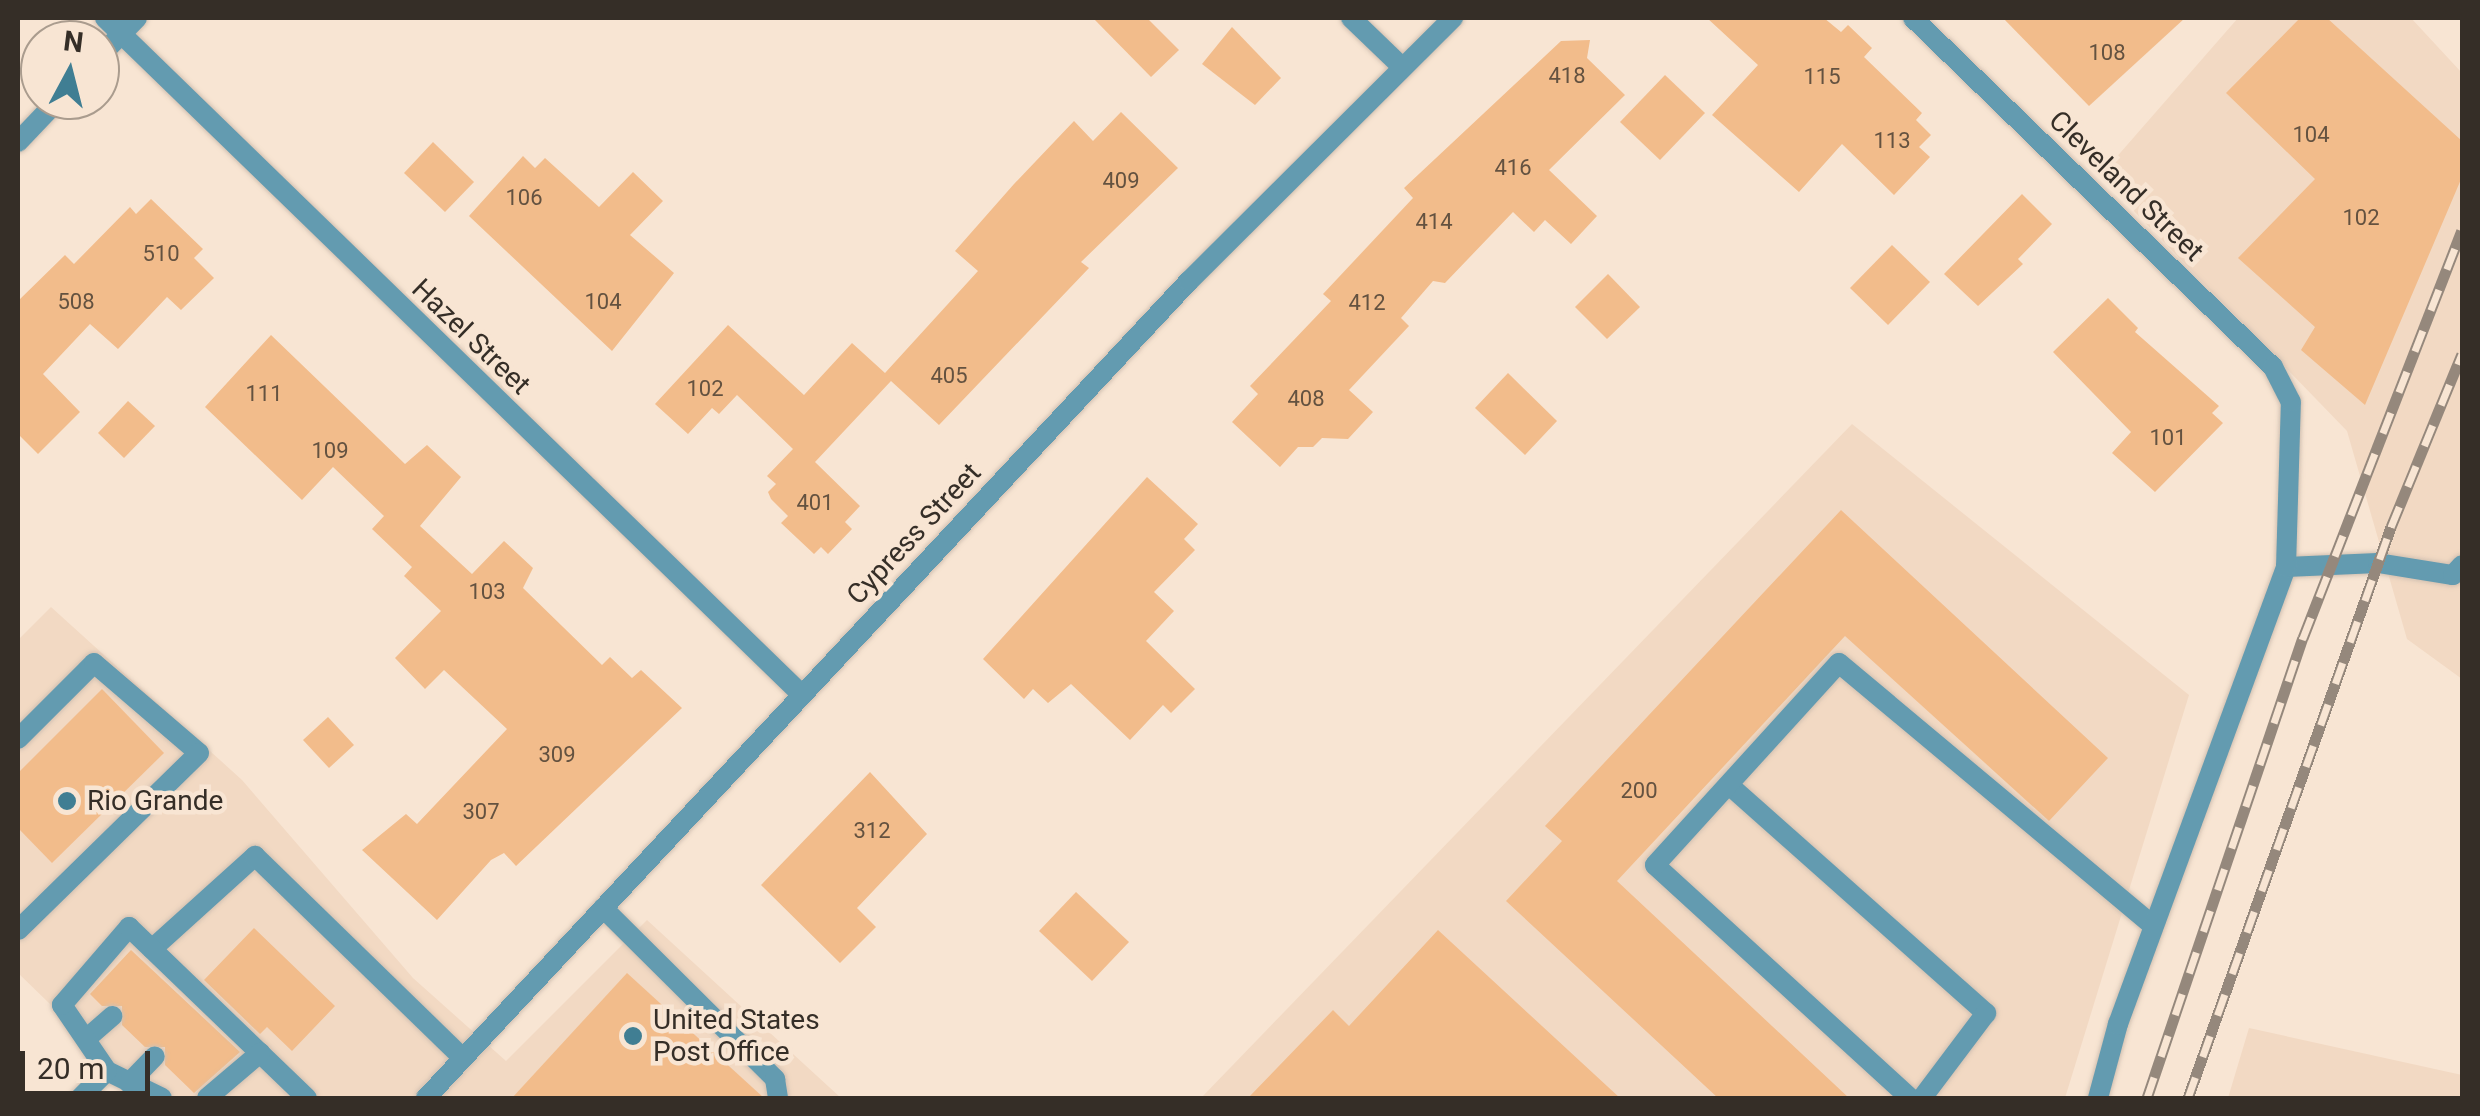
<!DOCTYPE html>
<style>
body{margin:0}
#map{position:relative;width:2480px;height:1116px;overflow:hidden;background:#f8e5d3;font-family:Roboto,sans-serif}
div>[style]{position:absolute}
.built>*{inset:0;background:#f2d9c3}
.building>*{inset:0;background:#f2bc8b}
.roads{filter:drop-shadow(0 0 2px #d1c0b1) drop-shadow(0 0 2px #d1c0b1)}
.service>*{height:20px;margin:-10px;padding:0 10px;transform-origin:10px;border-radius:10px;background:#639bb0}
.minor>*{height:20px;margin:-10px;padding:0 10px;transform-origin:10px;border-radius:10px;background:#639bb0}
.tertiary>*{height:20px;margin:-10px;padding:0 10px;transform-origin:10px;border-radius:10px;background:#639bb0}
.rail>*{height:11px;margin-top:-5.5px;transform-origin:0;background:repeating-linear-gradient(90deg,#f8e5d3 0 22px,#95887c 0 44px);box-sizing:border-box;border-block:2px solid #95887c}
.dots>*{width:28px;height:28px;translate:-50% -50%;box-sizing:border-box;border:5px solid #f8e5d3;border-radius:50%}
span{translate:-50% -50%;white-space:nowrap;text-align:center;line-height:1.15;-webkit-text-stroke:9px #f8e5d3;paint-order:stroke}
.number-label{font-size:22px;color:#645240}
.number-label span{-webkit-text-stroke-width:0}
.street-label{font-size:28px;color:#352e27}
.poi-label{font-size:28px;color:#352e27}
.left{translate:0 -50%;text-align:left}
.frame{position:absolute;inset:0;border:20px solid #352e27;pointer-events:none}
.north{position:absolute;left:20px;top:20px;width:100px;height:100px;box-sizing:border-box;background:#f8e5d3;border:2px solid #aa9c8e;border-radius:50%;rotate:7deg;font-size:28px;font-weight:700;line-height:40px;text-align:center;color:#352e27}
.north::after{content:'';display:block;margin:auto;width:35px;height:45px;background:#407e93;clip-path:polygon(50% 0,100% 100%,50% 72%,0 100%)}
.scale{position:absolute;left:20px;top:1051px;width:130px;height:45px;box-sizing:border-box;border:5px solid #352e27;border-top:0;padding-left:12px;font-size:30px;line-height:35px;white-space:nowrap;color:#352e27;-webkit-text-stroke:8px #f8e5d3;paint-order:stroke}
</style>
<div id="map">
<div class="built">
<div style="clip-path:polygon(2238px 18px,2411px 18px,2462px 73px,2462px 679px,2407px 639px,2347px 431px,2100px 176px)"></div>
<div style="clip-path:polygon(1852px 424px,2189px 695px,2065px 1098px,1201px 1098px)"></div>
<div style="clip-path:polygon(51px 607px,242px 780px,413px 978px,506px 1061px,647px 920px,841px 1098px,147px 1098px,18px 973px,18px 640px)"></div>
<div style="clip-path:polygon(2249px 1028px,2462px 1075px,2462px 1098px,2228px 1098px)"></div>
</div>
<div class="building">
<div style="clip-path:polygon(1093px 18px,1147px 18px,1179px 50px,1151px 77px)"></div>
<div style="clip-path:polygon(1707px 18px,1824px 18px,1841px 32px,1848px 25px,1872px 48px,1864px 57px,1922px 113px,1916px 120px,1931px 135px,1919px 147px,1930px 157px,1894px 195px,1842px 144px,1799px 192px,1712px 115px,1758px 65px)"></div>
<div style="clip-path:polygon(2003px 18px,2185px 18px,2089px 106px)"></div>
<div style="clip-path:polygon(2300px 18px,2327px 18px,2462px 141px,2462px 177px,2365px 405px,2301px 350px,2315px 327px,2238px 258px,2315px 179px,2226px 93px)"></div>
<div style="clip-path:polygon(1232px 27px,1281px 78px,1255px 105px,1202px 64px)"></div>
<div style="clip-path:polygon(1590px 40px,1587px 58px,1625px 95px,1549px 170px,1597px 216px,1571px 244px,1545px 220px,1534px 232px,1513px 212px,1445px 283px,1433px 281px,1401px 318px,1409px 326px,1349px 390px,1373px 412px,1348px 439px,1322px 438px,1313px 447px,1298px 447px,1280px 467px,1232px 422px,1258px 394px,1250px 386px,1331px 301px,1323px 294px,1413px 198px,1404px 188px,1561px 41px)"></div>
<div style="clip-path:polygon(1665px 75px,1705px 113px,1660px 160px,1620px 122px)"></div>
<div style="clip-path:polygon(1121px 112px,1178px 168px,1081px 262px,1089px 268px,939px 425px,891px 381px,815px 462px,860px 506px,845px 522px,852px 529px,828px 554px,821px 547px,814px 554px,781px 523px,788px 516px,771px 499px,768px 492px,776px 484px,767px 476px,793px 449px,737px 395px,719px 414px,712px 408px,688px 434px,655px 404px,728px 325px,804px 395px,852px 343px,885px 373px,978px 271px,955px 251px,1014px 184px,1074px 121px,1093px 141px)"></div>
<div style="clip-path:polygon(433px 142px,474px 182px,445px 212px,404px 173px)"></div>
<div style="clip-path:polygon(523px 156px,535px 168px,545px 158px,599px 207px,633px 172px,663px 201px,630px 235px,674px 273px,612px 351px,469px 216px)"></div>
<div style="clip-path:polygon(2022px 194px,2052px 224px,2018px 259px,2023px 264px,1978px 306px,1944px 274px)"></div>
<div style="clip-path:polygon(151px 199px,203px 249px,194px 258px,214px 278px,181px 310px,167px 297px,118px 349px,90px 324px,43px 374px,80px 412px,38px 454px,18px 434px,18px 301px,65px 255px,74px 264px,130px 207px,136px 214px)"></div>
<div style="clip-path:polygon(1892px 245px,1930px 282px,1888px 325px,1850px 288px)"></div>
<div style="clip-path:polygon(1608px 274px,1640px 307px,1607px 339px,1575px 307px)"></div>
<div style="clip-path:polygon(2108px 298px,2138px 328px,2135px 332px,2219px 406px,2212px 413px,2223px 423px,2155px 492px,2112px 453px,2131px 432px,2053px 352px)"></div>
<div style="clip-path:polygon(271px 335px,405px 464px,427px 445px,461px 477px,420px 526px,472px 574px,504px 541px,533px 568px,523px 588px,602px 665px,610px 657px,632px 678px,641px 670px,682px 708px,516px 866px,504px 853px,491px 860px,437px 920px,362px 850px,406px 814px,417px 824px,507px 729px,444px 670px,425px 689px,395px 658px,441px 611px,404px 576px,412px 567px,372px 529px,384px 516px,333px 467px,302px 500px,205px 407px)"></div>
<div style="clip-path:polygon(1508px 373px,1557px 421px,1525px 455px,1475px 408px)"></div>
<div style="clip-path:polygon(128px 401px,155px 426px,124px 458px,98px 433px)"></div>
<div style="clip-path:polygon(1147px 477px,1198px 524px,1184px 539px,1195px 550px,1154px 592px,1174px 611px,1146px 641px,1195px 689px,1171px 713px,1163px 705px,1130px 740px,1071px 684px,1048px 703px,1033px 689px,1024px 699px,983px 659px)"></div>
<div style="clip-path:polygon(1841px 510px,2108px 758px,2049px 821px,1845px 636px,1617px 881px,1849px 1098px,1718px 1098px,1506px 901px,1562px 841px,1545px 826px)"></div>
<div style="clip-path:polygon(102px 689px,164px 753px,52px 863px,18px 828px,18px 773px)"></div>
<div style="clip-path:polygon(328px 717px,354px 745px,329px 768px,303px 740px)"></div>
<div style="clip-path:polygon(870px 772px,927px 834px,857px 908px,876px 927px,840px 963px,761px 885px)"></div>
<div style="clip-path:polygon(1076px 892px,1129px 942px,1092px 981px,1039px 931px)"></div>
<div style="clip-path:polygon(254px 928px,335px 1006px,292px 1051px,267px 1027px,260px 1034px,204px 980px)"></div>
<div style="clip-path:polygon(1438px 930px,1620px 1098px,1248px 1098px,1333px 1010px,1349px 1026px)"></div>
<div style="clip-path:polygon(131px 950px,240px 1052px,194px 1093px,165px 1065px,165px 1047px,145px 1047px,122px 1025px,122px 1006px,102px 1006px,90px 994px)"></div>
<div style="clip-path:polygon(627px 973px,764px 1098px,512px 1098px)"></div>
</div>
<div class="roads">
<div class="service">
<div style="left:2286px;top:567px;width:92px;rotate:-2.5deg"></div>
<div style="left:2378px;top:563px;width:76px;rotate:9.1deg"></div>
<div style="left:2453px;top:575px;width:13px;rotate:-48deg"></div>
<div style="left:18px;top:739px;width:107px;rotate:-45deg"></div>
<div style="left:94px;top:663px;width:138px;rotate:40.6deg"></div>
<div style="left:199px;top:753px;width:253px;rotate:135.6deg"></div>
<div style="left:1729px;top:785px;width:344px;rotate:41.6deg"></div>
<div style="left:1986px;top:1013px;width:106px;rotate:127deg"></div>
<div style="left:603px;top:908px;width:243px;rotate:44.8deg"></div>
<div style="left:775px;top:1079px;width:19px;rotate:81deg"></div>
<div style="left:152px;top:949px;width:139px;rotate:-42.1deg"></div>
<div style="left:255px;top:856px;width:290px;rotate:44.2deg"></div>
<div style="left:86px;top:1039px;width:35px;rotate:-41deg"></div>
<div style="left:107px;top:1071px;width:61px;rotate:26.1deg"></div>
<div style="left:129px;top:1083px;width:37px;rotate:-46deg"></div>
<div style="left:80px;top:1098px;width:38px;rotate:-45deg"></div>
<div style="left:107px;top:1071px;width:80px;rotate:-124.3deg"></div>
<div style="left:62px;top:1005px;width:103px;rotate:-49.3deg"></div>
<div style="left:129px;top:927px;width:247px;rotate:43.9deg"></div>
<div style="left:207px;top:1098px;width:70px;rotate:-40.3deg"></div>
<div style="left:1910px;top:1098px;width:345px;rotate:-137.6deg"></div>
<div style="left:1655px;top:865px;width:273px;rotate:-47.7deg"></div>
<div style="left:1839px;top:663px;width:410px;rotate:39.9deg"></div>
<div style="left:2098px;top:1098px;width:77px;rotate:-74.9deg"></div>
<div style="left:2118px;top:1024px;width:487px;rotate:-69.8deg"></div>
<div style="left:2286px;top:567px;width:165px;rotate:-88.3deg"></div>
</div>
<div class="minor">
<div style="left:105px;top:18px;width:970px;rotate:44.16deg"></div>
<div style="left:1351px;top:18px;width:71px;rotate:43.9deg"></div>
<div style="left:1913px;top:18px;width:501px;rotate:44.11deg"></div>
<div style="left:2273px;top:367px;width:39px;rotate:63deg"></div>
<div style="left:426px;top:1098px;width:1118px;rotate:-46.96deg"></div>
<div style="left:1189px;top:281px;width:373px;rotate:-44.9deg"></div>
</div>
<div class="tertiary">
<div style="left:100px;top:56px;width:53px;rotate:-45.8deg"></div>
<div style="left:18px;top:142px;width:58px;rotate:-46.4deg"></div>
</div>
</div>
<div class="rail">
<div style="left:2147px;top:1098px;width:486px;rotate:-71.3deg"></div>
<div style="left:2303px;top:638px;width:437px;rotate:-68.7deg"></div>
<div style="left:2188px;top:1098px;width:606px;rotate:-70.43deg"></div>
<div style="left:2391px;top:527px;width:187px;rotate:-67.7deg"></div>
</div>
<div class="dots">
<div style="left:67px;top:801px;background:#407e93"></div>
<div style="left:633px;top:1036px;background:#407e93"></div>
</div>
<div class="number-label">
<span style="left:2107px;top:53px">108</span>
<span style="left:1567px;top:76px">418</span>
<span style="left:1822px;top:77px">115</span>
<span style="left:2311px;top:135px">104</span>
<span style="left:1892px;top:141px">113</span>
<span style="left:1513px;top:168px">416</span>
<span style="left:1121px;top:181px">409</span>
<span style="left:524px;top:198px">106</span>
<span style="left:2361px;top:218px">102</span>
<span style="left:1434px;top:222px">414</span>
<span style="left:161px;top:254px">510</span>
<span style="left:76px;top:302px">508</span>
<span style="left:603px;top:302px">104</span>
<span style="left:1367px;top:303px">412</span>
<span style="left:949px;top:376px">405</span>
<span style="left:705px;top:389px">102</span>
<span style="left:264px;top:394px">111</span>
<span style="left:1306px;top:399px">408</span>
<span style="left:2168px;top:438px">101</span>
<span style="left:330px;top:451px">109</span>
<span style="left:815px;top:503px">401</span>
<span style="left:487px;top:592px">103</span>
<span style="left:557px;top:755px">309</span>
<span style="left:1639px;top:791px">200</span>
<span style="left:481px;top:812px">307</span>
<span style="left:872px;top:831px">312</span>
</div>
<div class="street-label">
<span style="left:2126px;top:186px;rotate:44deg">Cleveland Street</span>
<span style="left:471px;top:337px;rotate:44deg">Hazel Street</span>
<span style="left:914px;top:534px;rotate:-47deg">Cypress Street</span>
</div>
<div class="poi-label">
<span class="left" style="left:87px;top:801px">Rio Grande</span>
<span class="left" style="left:653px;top:1036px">United States<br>Post Office</span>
</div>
<div class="frame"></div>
<div class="north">N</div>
<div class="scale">20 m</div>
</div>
